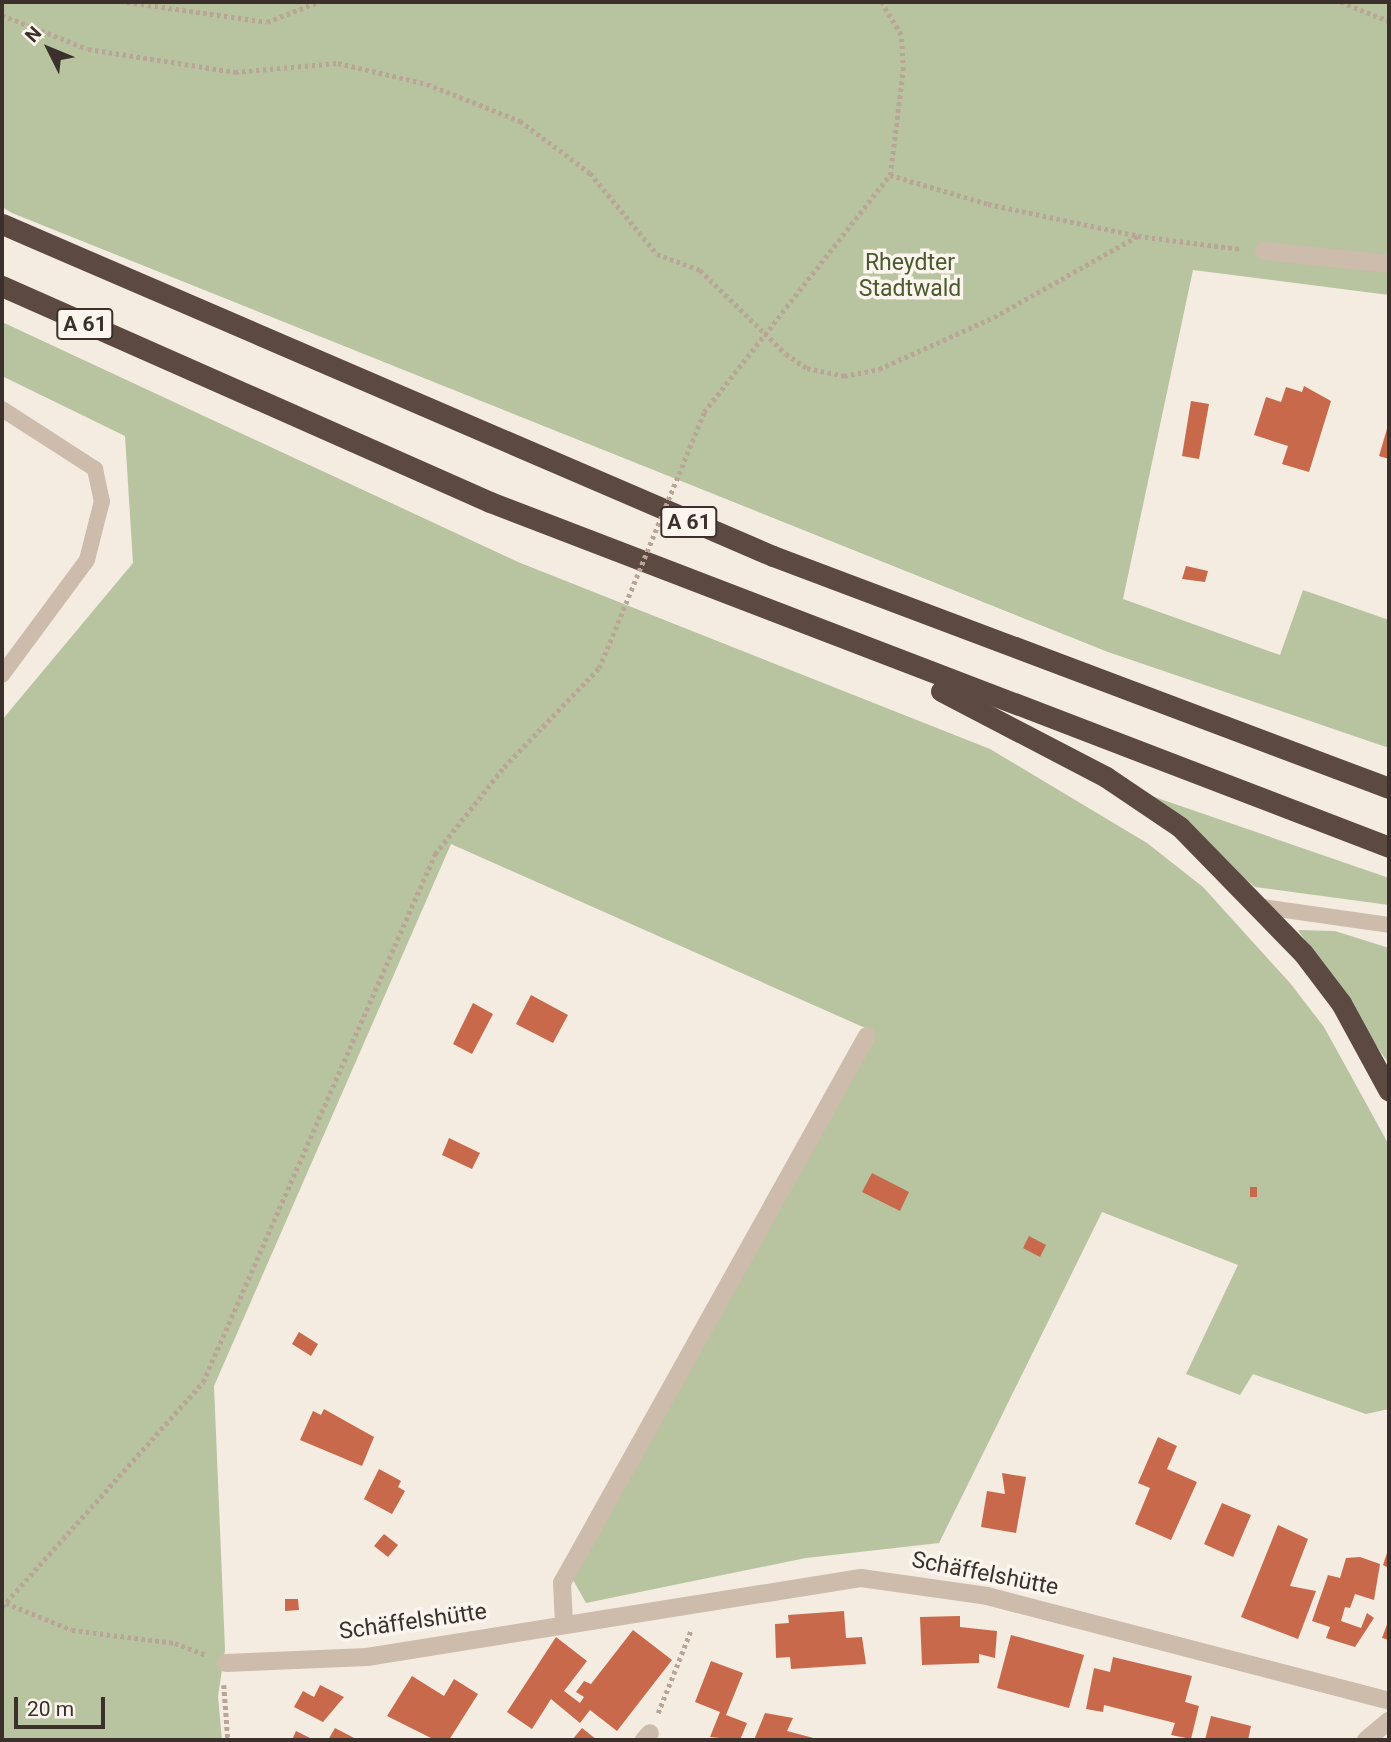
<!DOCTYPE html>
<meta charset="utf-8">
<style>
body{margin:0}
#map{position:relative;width:1391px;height:1742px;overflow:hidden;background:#f4ebe1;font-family:Roboto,sans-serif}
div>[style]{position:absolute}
.green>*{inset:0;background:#b8c4a0}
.building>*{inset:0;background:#c8694b}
.path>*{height:4.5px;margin-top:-2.25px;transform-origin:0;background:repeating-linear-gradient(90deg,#b9a596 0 3.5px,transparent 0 7px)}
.lane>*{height:16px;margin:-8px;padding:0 8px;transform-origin:8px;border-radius:8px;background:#cdbbac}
.street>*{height:18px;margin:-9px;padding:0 9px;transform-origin:9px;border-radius:9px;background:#cdbbac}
.highway>*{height:21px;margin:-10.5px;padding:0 10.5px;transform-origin:10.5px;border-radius:10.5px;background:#5c4a42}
.path-bridge>*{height:4.5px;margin-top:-2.25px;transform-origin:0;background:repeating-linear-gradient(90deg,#b9a596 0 3.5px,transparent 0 7px)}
span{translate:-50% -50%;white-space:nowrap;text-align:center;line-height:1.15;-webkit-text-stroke:7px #fbf5ee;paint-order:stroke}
.shield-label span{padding:2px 5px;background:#fbf5ee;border:2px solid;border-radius:5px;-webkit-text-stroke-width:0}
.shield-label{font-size:21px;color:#3b302b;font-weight:700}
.park-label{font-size:23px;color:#4a5a2e}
.street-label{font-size:23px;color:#3b302b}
.frame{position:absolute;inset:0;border:4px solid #3b302b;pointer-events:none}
.north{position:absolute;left:14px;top:14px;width:70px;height:70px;-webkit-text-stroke:5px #fbf5ee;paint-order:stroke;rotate:313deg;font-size:19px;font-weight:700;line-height:28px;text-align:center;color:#3b302b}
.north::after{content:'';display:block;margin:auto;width:24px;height:32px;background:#3b302b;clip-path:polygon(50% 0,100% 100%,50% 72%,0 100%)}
.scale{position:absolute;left:14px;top:1697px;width:91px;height:32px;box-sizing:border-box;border:4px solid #3b302b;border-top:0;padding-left:9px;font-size:21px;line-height:24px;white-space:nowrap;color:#3b302b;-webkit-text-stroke:5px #fbf5ee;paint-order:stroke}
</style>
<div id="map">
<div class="green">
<div style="clip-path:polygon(2px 2px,1389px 2px,1389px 295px,1193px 270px,1123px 599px,1280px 655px,1303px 590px,1389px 620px,1389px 748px,1108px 652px,12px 213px,2px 207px)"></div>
<div style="clip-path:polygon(2px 322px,518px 562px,990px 749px,1147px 843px,1203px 887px,1290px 983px,1324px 1027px,1389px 1145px,1389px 1409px,1366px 1414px,1253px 1374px,1240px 1395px,1186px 1374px,1238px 1265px,1102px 1212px,939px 1543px,806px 1558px,586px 1603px,572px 1578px,872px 1031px,451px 844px,214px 1386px,225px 1650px,218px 1696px,222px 1740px,2px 1740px,2px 720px,133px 563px,125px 436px,2px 376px)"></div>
<div style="clip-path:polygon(1140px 792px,1389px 878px,1389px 905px,1255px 887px)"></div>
<div style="clip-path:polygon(1298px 930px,1335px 931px,1389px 948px,1389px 1064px)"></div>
</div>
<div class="building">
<div style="clip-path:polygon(1304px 386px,1331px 401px,1309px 472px,1282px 464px,1288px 446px,1254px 435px,1266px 397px,1281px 402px,1286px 387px,1302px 392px)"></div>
<div style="clip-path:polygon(1191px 401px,1209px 404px,1199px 459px,1182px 456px)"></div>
<div style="clip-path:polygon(1389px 422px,1389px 459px,1379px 456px)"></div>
<div style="clip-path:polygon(1186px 566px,1208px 571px,1205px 582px,1182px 579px)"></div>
<div style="clip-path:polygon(531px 995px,568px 1015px,553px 1043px,516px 1024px)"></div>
<div style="clip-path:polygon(473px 1003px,493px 1014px,472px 1054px,453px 1044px)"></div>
<div style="clip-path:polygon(449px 1138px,480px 1153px,472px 1169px,442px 1155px)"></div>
<div style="clip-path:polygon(872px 1173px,909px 1192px,900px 1211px,862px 1192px)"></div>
<div style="clip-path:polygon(1250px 1187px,1257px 1187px,1257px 1197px,1250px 1197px)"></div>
<div style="clip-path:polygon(1029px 1236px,1046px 1245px,1040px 1257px,1023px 1248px)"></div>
<div style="clip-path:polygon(299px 1332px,318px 1344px,311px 1356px,292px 1344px)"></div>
<div style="clip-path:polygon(324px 1409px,374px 1437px,362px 1466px,300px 1440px,313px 1411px,321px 1415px)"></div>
<div style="clip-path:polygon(1158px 1437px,1177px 1446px,1167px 1469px,1197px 1482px,1171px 1540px,1135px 1524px,1150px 1488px,1138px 1483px)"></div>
<div style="clip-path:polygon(379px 1469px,401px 1481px,398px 1487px,405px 1491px,392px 1514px,364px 1499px)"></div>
<div style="clip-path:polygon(1002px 1473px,1026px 1477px,1016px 1533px,981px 1527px,987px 1491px,1005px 1494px)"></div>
<div style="clip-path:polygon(1222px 1503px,1251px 1515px,1233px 1557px,1204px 1544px)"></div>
<div style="clip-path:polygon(1278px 1525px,1308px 1539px,1290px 1586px,1316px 1591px,1298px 1639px,1241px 1617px)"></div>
<div style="clip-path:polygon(384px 1534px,398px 1545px,388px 1557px,374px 1546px)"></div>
<div style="clip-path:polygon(1389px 1547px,1389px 1568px,1383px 1565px)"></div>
<div style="clip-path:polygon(1360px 1557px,1380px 1564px,1374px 1600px,1355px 1594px,1350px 1608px,1345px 1607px,1341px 1621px,1361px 1628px,1367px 1613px,1374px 1618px,1355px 1647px,1326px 1638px,1330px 1627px,1312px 1621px,1328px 1575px,1340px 1578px,1346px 1558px)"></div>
<div style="clip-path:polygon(285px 1599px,298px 1599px,299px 1610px,285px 1611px)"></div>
<div style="clip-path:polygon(844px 1611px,846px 1638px,862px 1637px,866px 1664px,791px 1669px,790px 1657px,776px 1658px,775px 1624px,789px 1623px,788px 1615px)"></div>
<div style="clip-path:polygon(960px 1616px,960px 1627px,997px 1631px,995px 1658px,979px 1654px,979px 1663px,922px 1665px,920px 1617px)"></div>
<div style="clip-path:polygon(1389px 1619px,1389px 1640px,1382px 1638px)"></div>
<div style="clip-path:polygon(633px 1630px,672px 1660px,617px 1731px,590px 1710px,580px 1723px,551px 1699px,532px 1729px,507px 1712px,556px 1637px,587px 1661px,564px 1691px,580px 1703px,584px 1697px,576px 1692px,584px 1681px,591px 1684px)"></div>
<div style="clip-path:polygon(1011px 1635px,1084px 1655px,1069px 1708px,997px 1688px)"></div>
<div style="clip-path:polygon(1113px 1657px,1192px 1676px,1185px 1702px,1199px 1706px,1191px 1739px,1171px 1735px,1175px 1723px,1104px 1705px,1103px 1712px,1086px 1709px,1094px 1668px,1110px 1672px)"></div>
<div style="clip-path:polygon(711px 1661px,743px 1673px,726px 1715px,747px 1723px,740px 1740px,710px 1737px,720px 1712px,695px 1702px)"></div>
<div style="clip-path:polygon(412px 1676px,444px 1696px,454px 1679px,478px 1694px,449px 1740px,435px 1740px,387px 1716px)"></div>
<div style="clip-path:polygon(320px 1685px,344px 1697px,323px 1722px,294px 1707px,303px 1691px,314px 1697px)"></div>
<div style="clip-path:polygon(765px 1713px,793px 1718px,787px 1731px,821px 1740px,754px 1740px)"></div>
<div style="clip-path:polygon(1211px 1716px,1251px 1726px,1248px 1740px,1205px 1740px)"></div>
<div style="clip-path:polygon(335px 1728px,358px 1740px,328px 1740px)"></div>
<div style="clip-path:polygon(582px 1728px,597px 1740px,572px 1740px)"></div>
<div style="clip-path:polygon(296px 1731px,314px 1740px,292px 1740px)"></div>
</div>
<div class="path">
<div style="left:127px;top:2px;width:141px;rotate:8.1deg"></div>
<div style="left:267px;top:22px;width:55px;rotate:-21.4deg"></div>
<div style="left:1341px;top:2px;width:52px;rotate:21.6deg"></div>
<div style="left:2px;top:15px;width:92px;rotate:21.6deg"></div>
<div style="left:88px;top:49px;width:149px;rotate:8.9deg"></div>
<div style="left:235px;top:72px;width:103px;rotate:-5deg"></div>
<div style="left:338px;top:63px;width:91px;rotate:13.3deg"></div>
<div style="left:427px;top:84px;width:100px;rotate:21.7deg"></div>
<div style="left:520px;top:121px;width:87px;rotate:36.6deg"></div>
<div style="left:590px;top:173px;width:105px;rotate:50.4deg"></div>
<div style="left:657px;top:254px;width:46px;rotate:20.4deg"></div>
<div style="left:700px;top:270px;width:120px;rotate:44.3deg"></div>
<div style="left:786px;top:354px;width:25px;rotate:34deg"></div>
<div style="left:807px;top:368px;width:38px;rotate:12deg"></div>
<div style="left:844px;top:376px;width:36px;rotate:-11deg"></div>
<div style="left:879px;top:369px;width:126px;rotate:-24.3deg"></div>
<div style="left:994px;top:317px;width:165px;rotate:-29.4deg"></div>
<div style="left:890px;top:175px;width:102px;rotate:16.5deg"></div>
<div style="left:988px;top:204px;width:153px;rotate:12deg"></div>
<div style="left:1138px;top:236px;width:104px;rotate:7.2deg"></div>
<div style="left:704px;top:412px;width:301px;rotate:-51.9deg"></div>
<div style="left:890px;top:175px;width:106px;rotate:-82.9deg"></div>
<div style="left:903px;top:70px;width:35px;rotate:-93deg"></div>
<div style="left:901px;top:35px;width:39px;rotate:-121deg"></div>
<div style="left:6px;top:1603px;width:71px;rotate:22.2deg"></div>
<div style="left:72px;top:1630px;width:104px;rotate:7.2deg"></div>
<div style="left:175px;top:1643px;width:34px;rotate:21deg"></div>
<div style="left:2px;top:1607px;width:302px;rotate:-48.2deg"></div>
<div style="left:203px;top:1382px;width:577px;rotate:-66.28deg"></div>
<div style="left:435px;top:854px;width:111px;rotate:-51.6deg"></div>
<div style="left:504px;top:767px;width:137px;rotate:-46.2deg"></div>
<div style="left:599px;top:668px;width:21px;rotate:-67deg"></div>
<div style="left:224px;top:1685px;width:55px;rotate:85.8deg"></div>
<div style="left:658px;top:1713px;width:89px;rotate:-68.3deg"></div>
</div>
<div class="lane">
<div style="left:2px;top:409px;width:111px;rotate:32.8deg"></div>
<div style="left:95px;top:469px;width:33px;rotate:78deg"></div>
<div style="left:102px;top:501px;width:61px;rotate:104.3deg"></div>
<div style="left:87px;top:560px;width:143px;rotate:126.5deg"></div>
<div style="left:1263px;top:907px;width:127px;rotate:8.1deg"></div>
</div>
<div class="street">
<div style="left:1264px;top:251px;width:126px;rotate:5.9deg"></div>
<div style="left:564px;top:1623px;width:40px;rotate:-92.9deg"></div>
<div style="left:562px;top:1583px;width:626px;rotate:-60.86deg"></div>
<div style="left:226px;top:1663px;width:141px;rotate:-2.4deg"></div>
<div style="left:367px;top:1657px;width:500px;rotate:-9.09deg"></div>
<div style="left:861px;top:1578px;width:127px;rotate:8.1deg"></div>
<div style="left:987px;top:1596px;width:415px;rotate:14.6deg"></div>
<div style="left:644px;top:1740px;width:9px;rotate:-49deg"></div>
<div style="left:1366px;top:1740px;width:30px;rotate:-40deg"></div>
</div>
<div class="highway">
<div style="left:2px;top:224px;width:839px;rotate:23.3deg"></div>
<div style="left:773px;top:556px;width:658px;rotate:20.64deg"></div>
<div style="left:2px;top:286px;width:534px;rotate:23.88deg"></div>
<div style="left:490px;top:502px;width:963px;rotate:20.99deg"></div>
<div style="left:941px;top:691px;width:186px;rotate:27.5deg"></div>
<div style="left:1106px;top:777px;width:89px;rotate:34deg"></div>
<div style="left:1180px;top:827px;width:176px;rotate:45.7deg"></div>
<div style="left:1303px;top:953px;width:63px;rotate:52.8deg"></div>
<div style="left:1341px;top:1003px;width:100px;rotate:61.4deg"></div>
</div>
<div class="path-bridge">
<div style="left:607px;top:649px;width:256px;rotate:-67.7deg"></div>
</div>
<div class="shield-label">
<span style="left:85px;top:324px">A 61</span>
<span style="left:689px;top:522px">A 61</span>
</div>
<div class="park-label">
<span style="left:910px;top:276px">Rheydter<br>Stadtwald</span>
</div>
<div class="street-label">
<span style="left:985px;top:1574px;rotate:11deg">Schäffelshütte</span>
<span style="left:413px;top:1622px;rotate:-8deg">Schäffelshütte</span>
</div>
<div class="frame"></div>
<div class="north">N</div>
<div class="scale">20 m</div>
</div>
